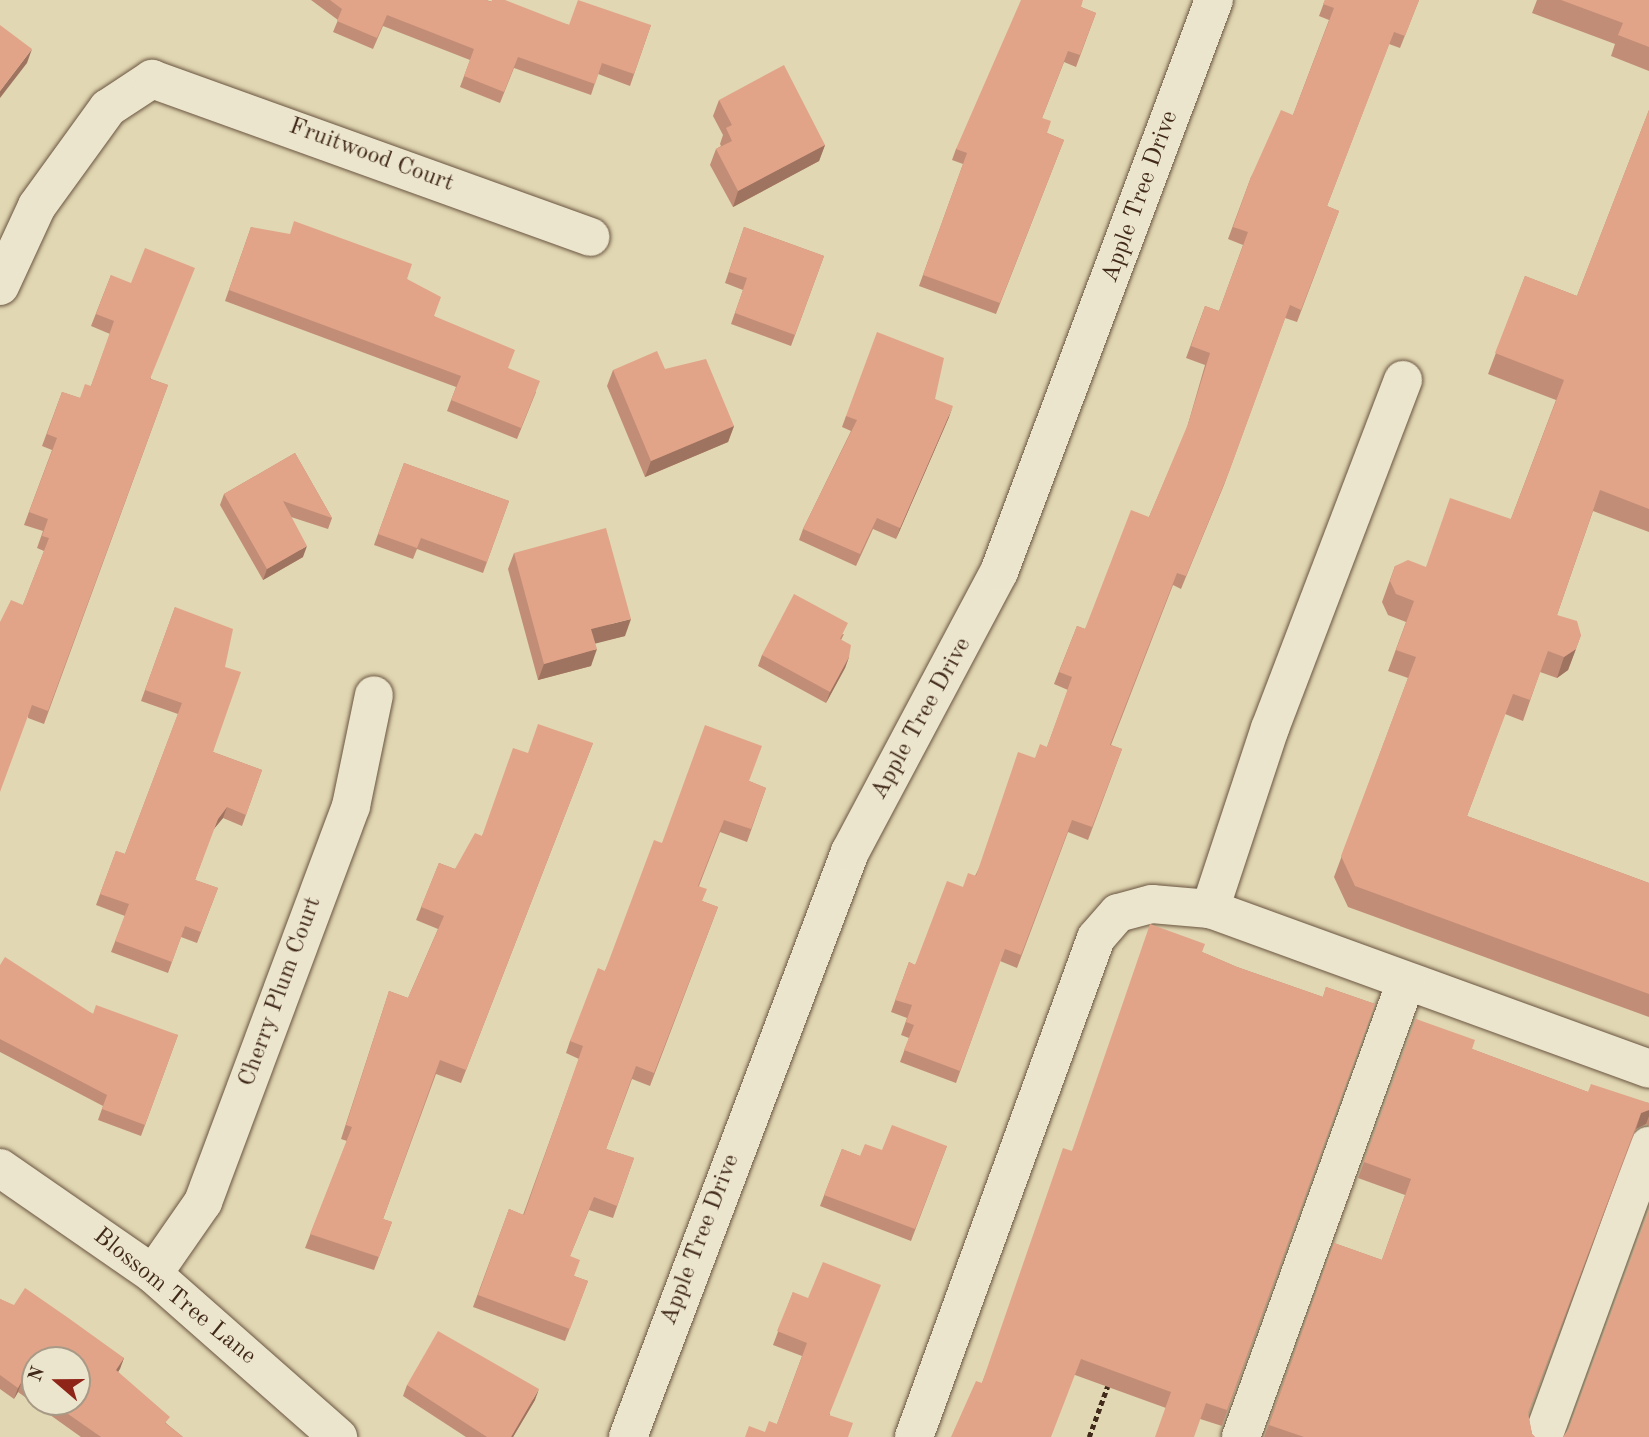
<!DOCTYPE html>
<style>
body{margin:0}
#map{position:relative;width:1649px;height:1437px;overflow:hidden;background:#e1d7b2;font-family:"Old Standard TT",serif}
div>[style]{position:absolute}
.path>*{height:4.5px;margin-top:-2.25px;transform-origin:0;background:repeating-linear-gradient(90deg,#422a1b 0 5px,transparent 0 8.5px)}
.roads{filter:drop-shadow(0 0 2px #6a5541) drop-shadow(0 0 2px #6a5541)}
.minor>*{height:38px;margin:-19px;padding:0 19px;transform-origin:19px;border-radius:19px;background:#ece5cd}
.wall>*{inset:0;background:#c28d76}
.shaded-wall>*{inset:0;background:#9e7360}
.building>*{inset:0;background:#e1a489}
span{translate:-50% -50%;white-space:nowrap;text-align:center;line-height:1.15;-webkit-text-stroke:6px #ece5cd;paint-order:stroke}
.street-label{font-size:24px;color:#422a1b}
.north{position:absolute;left:21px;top:1346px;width:70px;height:70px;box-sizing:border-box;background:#ece5cd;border:2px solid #a89a86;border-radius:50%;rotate:290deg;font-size:19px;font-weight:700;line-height:28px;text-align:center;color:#422a1b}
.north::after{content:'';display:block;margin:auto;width:24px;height:32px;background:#8f2418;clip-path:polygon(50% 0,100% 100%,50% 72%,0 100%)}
</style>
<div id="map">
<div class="path">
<div style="left:1089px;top:1437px;width:59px;rotate:-70deg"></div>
</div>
<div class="roads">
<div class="minor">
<div style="left:0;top:286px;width:88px;rotate:-65.2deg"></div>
<div style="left:37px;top:206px;width:121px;rotate:-54.1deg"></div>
<div style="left:108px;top:108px;width:53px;rotate:-33.4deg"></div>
<div style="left:152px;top:79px;width:466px;rotate:19.8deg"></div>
<div style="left:1403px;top:380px;width:373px;rotate:110.9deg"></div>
<div style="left:1270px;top:728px;width:191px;rotate:108.3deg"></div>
<div style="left:1210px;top:909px;width:467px;rotate:20deg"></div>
<div style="left:0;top:1168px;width:186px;rotate:34.7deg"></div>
<div style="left:153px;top:1274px;width:247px;rotate:41.4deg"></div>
<div style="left:153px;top:1274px;width:88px;rotate:-55.2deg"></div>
<div style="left:203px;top:1202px;width:423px;rotate:-69.5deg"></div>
<div style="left:351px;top:806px;width:113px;rotate:-78.3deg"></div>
<div style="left:628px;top:1437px;width:626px;rotate:-69.22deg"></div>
<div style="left:850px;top:852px;width:317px;rotate:-62deg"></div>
<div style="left:999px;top:572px;width:611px;rotate:-69.4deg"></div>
<div style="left:914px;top:1437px;width:531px;rotate:-69.96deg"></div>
<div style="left:1096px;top:938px;width:33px;rotate:-49deg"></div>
<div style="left:1118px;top:913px;width:35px;rotate:-15deg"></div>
<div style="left:1152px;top:904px;width:58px;rotate:4.9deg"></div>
<div style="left:1241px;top:1437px;width:485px;rotate:-70.1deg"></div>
<div style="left:1543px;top:1437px;width:310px;rotate:-70deg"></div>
</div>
</div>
<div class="wall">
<div style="clip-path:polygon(311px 0,486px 0,569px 25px,651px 25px,630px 86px,598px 74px,591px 95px,514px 68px,500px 103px,460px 87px,470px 60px,383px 26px,373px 49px,333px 32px,338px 20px)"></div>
<div style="clip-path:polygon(1325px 0,1419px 0,1400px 48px,1389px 44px,1327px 206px,1339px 211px,1297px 322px,1285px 318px,1224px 485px,1181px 589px,1173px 585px,1111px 745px,1122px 749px,1088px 840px,1068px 832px,1017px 968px,1000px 961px,956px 1083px,900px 1062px,909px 1038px,901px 1035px,907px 1018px,891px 1012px,909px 962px,915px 965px,963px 887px,975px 876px,1035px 758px,1047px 747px,1068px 690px,1054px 684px,1077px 626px,1085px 629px,1149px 517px,1186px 431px,1205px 365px,1186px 358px,1205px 306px,1219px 311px,1243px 245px,1228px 239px,1251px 177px,1293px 115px,1329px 20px,1319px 16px)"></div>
<div style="clip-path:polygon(1537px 0,1649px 0,1649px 71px,1611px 56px,1615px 44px,1532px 13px)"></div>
<div style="clip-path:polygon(1081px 7px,1096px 13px,1076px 67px,1064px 62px,1042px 118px,1047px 133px,1064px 140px,996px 314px,919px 286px,963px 164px,952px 160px,956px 149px)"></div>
<div style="clip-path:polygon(719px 100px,825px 145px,819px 161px,733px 207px,710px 165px,716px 149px,721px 146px,720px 144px,723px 135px,713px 116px)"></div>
<div style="clip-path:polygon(1649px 110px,1649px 532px,1593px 511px,1557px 615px,1581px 635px,1568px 670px,1557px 678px,1540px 672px,1523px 721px,1505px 714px,1467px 816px,1649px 883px,1649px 1017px,1348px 907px,1334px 877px,1408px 678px,1388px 671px,1406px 622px,1388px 615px,1382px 602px,1395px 566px,1426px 567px,1511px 519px,1556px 400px,1488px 374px,1525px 276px,1577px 296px)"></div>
<div style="clip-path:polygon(251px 227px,407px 279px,434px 316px,508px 368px,536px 392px,517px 439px,447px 411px,456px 387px,225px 301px)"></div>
<div style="clip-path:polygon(744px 227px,824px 256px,791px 346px,731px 324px,743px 290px,725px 283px)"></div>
<div style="clip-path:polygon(111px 275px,151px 379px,168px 385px,44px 724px,28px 718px,23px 605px,44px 551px,37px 548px,43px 531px,24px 525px,52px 450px,42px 446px,62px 392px,80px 398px,91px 386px,110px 334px,91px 326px)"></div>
<div style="clip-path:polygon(665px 369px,734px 426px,728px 442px,645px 477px,607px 386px,613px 370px)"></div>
<div style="clip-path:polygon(935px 399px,949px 417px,896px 539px,873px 529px,856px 566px,799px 540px,803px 529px,851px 431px,842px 427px,846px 416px)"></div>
<div style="clip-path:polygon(295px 453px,332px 518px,328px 529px,291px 517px,303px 557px,263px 580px,220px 505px,224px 494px)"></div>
<div style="clip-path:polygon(404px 463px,509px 501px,483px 573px,417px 549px,413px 559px,374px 545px)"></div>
<div style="clip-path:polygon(514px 553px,625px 636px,595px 643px,591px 666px,538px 680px,508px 569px)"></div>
<div style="clip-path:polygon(175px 607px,225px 667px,213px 752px,262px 770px,242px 826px,223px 818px,213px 830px,195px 880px,218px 888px,197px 943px,181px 937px,168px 973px,111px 952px,125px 916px,96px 905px,116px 851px,125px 854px,178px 714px,141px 701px)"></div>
<div style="clip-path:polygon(844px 634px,841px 640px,849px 657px,845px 668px,826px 703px,758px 666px,762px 655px)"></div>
<div style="clip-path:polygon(593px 743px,461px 1083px,436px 1074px,383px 1219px,392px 1222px,374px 1270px,305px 1248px,347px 1141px,341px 1139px,389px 991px,408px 998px,438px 929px,416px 920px,439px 863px,455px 869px,482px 836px,528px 753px)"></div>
<div style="clip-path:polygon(749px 781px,766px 788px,747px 842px,720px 832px,699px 886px,702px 901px,718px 907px,650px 1086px,632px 1079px,606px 1149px,634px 1158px,613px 1218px,589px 1210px,570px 1256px,574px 1276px,588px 1281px,565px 1341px,473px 1307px,509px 1209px,523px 1215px,579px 1059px,566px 1053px,570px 1041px,605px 971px,662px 843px)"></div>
<div style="clip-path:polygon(1202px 952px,1237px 967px,1323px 997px,1326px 987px,1375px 1004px,1222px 1426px,1166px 1408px,1075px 1375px,982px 1383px,1072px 1151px)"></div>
<div style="clip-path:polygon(0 965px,93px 1014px,178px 1035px,141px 1136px,98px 1120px,103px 1106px,0 1052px)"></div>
<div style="clip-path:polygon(1416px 1019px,1472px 1049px,1588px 1092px,1649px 1103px,1649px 1126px,1646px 1124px,1636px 1129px,1528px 1414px,1532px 1434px,1535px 1437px,1264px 1437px,1334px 1243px,1382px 1260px,1405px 1195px,1358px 1178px)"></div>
<div style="clip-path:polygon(947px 1146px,911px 1241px,820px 1206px,842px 1149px,860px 1156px,882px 1150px)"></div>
<div style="clip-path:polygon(793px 1292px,830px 1415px,765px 1432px,777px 1424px,802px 1356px,773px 1345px)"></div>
<div style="clip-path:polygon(evenodd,0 1299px,124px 1358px,118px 1372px,167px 1424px,183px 1437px,81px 1437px,18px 1392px,14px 1399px,0 1389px,0 1299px,35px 1360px,77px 1402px,35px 1402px,35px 1360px)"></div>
<div style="clip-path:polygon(407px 1385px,535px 1400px,513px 1437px,466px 1437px,403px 1396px)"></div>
</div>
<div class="shaded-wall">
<div style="clip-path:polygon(32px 49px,27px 63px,0 98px,0 91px)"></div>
<div style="clip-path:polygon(825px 145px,819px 161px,733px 207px,738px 191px)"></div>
<div style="clip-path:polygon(953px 406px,949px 417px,896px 539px,900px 528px)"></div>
<div style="clip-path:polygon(734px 426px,728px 442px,645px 477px,651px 461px)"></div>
<div style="clip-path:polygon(307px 546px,303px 557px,263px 580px,267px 569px)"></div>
<div style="clip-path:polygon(631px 619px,625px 636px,586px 646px,591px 629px)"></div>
<div style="clip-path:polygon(597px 649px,591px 666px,538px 680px,544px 664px)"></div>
<div style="clip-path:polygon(1576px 649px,1568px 670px,1557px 678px,1564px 657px)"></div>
<div style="clip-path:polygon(849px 657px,845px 668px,826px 703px,830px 692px)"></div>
<div style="clip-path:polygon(227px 807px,223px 818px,213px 830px,218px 819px)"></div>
<div style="clip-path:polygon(1649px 1110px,1649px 1116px,1646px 1124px,1636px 1129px,1641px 1113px)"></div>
<div style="clip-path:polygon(124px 1358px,120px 1369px,112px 1381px,116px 1370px)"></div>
<div style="clip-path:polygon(22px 1381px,18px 1392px,14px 1399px,18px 1388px)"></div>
<div style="clip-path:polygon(539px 1389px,535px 1400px,513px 1437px,511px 1437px)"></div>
</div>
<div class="building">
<div style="clip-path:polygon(330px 0,486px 0,491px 2px,492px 0,505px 0,569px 25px,578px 0,651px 25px,634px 74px,602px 63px,595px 84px,518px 57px,504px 92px,464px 76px,474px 49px,387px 15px,377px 38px,337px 21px,342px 9px)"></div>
<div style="clip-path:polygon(1021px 0,1083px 0,1081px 7px,1096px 13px,1080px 55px,1068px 51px,1042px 118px,1051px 121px,1047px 133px,1064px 140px,1000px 303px,923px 275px,967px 153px,956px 149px)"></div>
<div style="clip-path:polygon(1325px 0,1419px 0,1405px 36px,1394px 32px,1327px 206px,1339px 211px,1301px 310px,1290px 305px,1229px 472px,1186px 576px,1177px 573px,1110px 745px,1122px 749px,1092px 827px,1072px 820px,1021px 955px,1005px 949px,960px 1071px,904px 1050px,914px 1025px,906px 1022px,912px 1005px,895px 1000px,909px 962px,915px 965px,947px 881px,963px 887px,968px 873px,976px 876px,1018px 752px,1035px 758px,1040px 744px,1047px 747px,1072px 677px,1059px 672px,1077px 626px,1085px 629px,1131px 510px,1149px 517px,1188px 424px,1210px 353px,1191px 346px,1205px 306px,1219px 311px,1248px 232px,1233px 227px,1251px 177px,1281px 110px,1293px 115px,1334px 8px,1323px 4px)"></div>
<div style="clip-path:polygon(1561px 0,1649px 0,1649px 47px,1618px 35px,1623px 23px)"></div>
<div style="clip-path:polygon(0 25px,32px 49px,0 91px)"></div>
<div style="clip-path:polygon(784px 65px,825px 145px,738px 191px,716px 149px,732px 141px,726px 128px,732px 125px,719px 100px)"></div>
<div style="clip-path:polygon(1649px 110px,1649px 509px,1600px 490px,1557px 615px,1577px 621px,1581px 635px,1576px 649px,1564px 657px,1548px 651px,1530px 700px,1513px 694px,1467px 816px,1649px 883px,1649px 994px,1355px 886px,1341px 856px,1416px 657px,1396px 650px,1414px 601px,1396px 594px,1390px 581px,1395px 566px,1408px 560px,1426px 567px,1450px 498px,1511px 519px,1564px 380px,1495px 353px,1525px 276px,1577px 296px)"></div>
<div style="clip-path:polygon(294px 221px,412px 264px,407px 279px,441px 297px,434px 316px,515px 350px,508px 368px,540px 381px,521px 428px,451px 400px,461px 376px,229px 290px,251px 227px,290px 234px)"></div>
<div style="clip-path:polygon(744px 227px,824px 256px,795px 335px,735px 313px,747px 278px,729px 272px)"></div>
<div style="clip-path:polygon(145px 248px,195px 268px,150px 379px,168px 385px,48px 711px,32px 705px,0 792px,0 622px,11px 600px,23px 605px,49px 538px,42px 536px,48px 519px,29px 512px,57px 438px,47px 434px,62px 392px,80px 398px,85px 384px,91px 386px,114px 321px,96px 314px,111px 275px,131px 283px)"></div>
<div style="clip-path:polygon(877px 332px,944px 358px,935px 399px,953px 406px,900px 528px,877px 518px,860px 554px,803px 529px,857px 420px,846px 416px)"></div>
<div style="clip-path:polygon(657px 351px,665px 369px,706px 359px,734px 426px,651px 461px,613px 370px)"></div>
<div style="clip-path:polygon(295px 453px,332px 518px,283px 501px,307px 546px,267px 569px,224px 494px)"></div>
<div style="clip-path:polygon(404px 463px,509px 501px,487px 562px,421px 538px,417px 548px,378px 534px)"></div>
<div style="clip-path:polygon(606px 528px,631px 619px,591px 629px,597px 649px,544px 664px,514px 553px)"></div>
<div style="clip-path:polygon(794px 594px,848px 623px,840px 639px,851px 645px,849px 657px,830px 692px,762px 655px)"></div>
<div style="clip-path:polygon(175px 607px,233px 629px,225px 667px,241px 672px,213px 752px,262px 770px,246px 815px,227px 807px,218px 819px,195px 880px,218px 888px,201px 932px,185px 926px,172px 962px,115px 941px,129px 904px,100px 894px,116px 851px,125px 854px,182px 703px,145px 690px)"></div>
<div style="clip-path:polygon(538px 724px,593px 743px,466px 1070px,440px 1060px,383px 1219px,392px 1222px,379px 1257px,310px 1234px,352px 1127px,346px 1125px,389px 991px,408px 998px,444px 916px,421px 907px,439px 863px,455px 869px,475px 833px,482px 836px,513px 748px,528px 753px)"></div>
<div style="clip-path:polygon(705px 725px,762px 746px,749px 781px,766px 788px,751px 829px,724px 820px,698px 886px,707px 889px,702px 901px,718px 907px,654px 1073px,636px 1066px,606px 1149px,634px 1158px,617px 1206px,594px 1197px,570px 1256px,580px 1260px,574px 1276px,588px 1281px,570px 1329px,478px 1295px,509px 1209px,524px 1215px,583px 1046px,570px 1041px,598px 968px,605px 971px,654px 840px,662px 843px)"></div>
<div style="clip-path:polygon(1150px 924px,1205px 944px,1202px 952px,1237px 967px,1323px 997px,1326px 987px,1375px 1004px,1227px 1410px,1206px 1403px,1194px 1437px,1155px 1437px,1171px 1392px,1081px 1359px,1051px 1437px,951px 1437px,976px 1381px,982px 1383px,1063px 1148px,1072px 1151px)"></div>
<div style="clip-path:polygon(5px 957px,93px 1014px,96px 1005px,178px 1035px,145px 1125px,102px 1109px,107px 1095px,0 1039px,0 965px)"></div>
<div style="clip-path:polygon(1416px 1019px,1475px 1040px,1472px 1049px,1588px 1092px,1591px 1084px,1649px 1103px,1649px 1110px,1641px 1113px,1528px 1413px,1532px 1434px,1535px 1437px,1304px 1437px,1269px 1425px,1334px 1243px,1382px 1260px,1411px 1179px,1364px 1162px)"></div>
<div style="clip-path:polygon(892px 1125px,947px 1146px,915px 1229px,824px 1195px,842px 1149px,860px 1156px,865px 1144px,882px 1150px)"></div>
<div style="clip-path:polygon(1649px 1210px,1649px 1437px,1563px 1437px,1569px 1428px)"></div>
<div style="clip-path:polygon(823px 1262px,881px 1285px,829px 1415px,853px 1423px,848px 1437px,745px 1437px,749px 1426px,765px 1432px,769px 1421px,777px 1424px,807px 1343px,777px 1331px,793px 1292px,808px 1298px)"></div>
<div style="clip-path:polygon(25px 1288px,67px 1317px,124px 1358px,116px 1370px,170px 1417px,165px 1423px,183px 1437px,101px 1437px,51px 1402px,77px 1402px,77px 1360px,35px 1360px,35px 1390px,22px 1381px,18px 1388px,0 1375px,0 1299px,14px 1305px)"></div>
<div style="clip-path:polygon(438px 1331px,539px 1389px,511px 1437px,487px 1437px,407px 1385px)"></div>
</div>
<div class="street-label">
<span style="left:371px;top:156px;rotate:20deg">Fruitwood Court</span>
<span style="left:1141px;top:197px;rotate:-70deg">Apple Tree Drive</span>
<span style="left:922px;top:719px;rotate:-61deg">Apple Tree Drive</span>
<span style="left:281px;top:992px;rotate:-70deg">Cherry Plum Court</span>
<span style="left:701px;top:1240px;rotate:-69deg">Apple Tree Drive</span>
<span style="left:174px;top:1297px;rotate:39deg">Blossom Tree Lane</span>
</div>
<div class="north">N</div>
</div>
